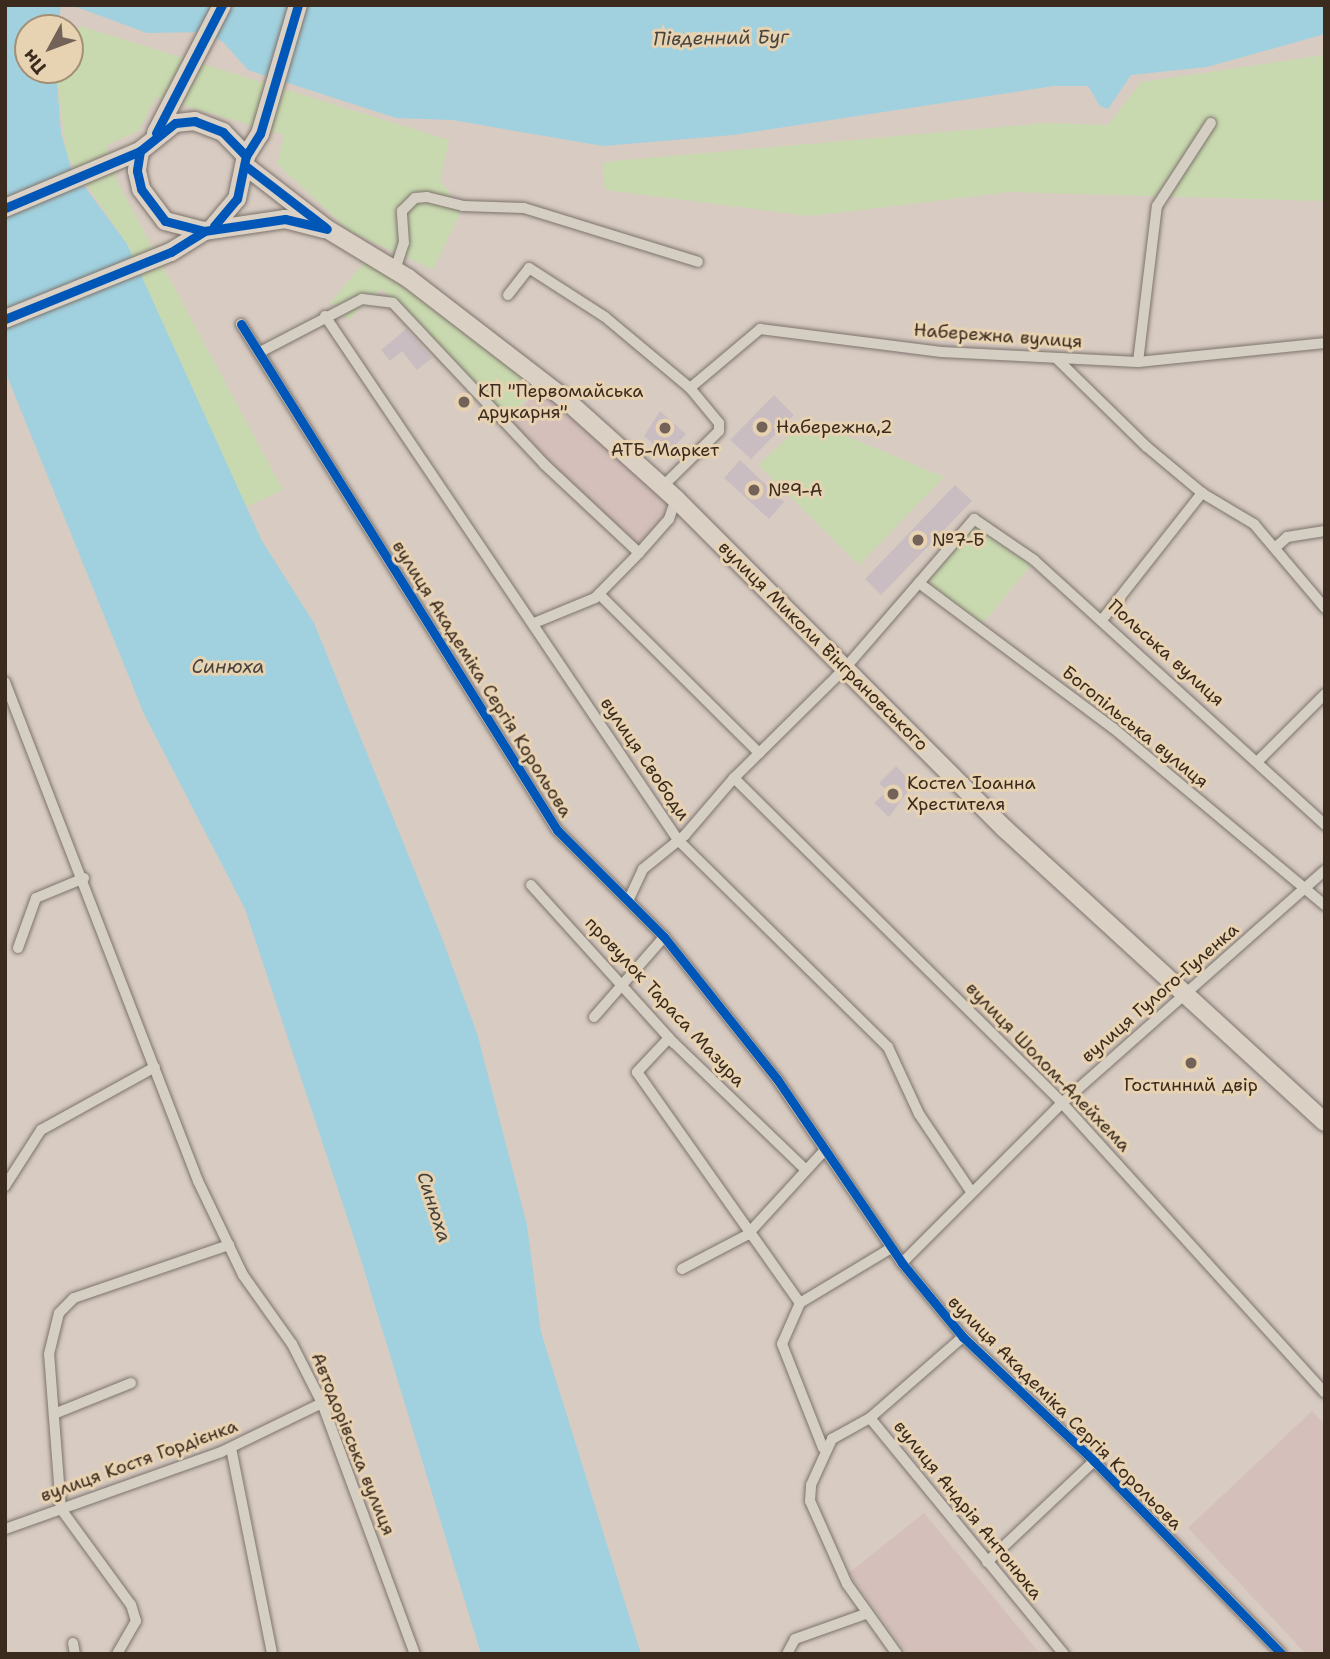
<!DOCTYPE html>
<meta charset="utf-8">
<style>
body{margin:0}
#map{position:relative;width:1330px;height:1659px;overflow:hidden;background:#d8cbc2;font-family:"Shantell Sans",sans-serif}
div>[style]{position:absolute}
.built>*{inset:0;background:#d4bfba}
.green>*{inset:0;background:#c9d9af}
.water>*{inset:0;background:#a1d1df}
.building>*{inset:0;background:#cabdc1}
.roads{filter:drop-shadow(0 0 2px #7d746d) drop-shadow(0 0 2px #7d746d)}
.street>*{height:10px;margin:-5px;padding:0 5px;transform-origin:5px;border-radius:5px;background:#d5cec3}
.primary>*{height:18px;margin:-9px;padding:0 9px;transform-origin:9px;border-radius:9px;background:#dad0c3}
.cycleway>*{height:9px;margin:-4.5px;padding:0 4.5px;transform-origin:4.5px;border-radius:4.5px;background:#0057b8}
.dots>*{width:19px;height:19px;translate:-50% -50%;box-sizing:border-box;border:4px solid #e7d2b1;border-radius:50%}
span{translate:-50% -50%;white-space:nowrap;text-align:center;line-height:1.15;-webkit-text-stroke:6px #e7d2b1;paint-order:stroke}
.street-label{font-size:18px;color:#3b2a1e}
.poi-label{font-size:18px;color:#3b2a1e}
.left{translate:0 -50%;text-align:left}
.water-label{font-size:19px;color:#47443d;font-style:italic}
.frame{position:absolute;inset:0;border:7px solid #3b2a1e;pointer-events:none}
.north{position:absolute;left:14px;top:14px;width:70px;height:70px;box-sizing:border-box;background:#e7d2b1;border:2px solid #a28f76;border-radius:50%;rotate:229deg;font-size:19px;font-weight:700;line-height:28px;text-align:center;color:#3b2a1e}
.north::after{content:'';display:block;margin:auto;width:24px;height:32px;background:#726257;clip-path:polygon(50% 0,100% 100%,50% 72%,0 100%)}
</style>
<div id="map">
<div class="built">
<div style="clip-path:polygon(539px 388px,668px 502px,664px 518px,641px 550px,509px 423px)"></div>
<div style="clip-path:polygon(1312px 1411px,1325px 1425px,1325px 1654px,1306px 1654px,1188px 1528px)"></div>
<div style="clip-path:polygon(924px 1513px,1038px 1651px,907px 1654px,849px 1573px)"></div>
</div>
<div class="green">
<div style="clip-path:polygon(80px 26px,449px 140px,440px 181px,462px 209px,433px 270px,348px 230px,277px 164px,284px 135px,156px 97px,139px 131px,107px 145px,117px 181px,283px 490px,246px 507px,127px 244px,67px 156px,56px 70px,70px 70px,70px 39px)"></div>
<div style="clip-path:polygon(1325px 55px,1325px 201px,1010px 192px,810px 216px,605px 190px,603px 162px,1046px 123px,1108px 125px,1141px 82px)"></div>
<div style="clip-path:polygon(366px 260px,538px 385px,507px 422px,382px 289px,348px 320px,331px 302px)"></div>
<div style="clip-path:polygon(806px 419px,944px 477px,859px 565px,759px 465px)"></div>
<div style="clip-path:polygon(974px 523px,1033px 563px,982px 624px,925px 582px)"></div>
</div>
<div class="water">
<div style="clip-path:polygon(5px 5px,61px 5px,58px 28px,28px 28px,28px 70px,56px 70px,61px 133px,71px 168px,127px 244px,262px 541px,314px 623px,440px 933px,477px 1033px,527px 1225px,541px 1332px,641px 1654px,481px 1654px,358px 1250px,245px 909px,144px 714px,5px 371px)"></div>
<div style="clip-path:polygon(71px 5px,1325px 5px,1325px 34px,1207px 67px,1131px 75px,1108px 109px,1100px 106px,1088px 86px,1054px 86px,733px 135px,603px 146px,452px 120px,396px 118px,248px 70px,223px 42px,204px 32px,147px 33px)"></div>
</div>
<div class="building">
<div style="clip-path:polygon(406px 329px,432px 358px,417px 370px,402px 351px,390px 361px,381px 350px)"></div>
<div style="clip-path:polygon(774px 395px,794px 415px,751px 459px,730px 440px)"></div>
<div style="clip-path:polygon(660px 411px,686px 434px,666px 455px,644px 436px)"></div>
<div style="clip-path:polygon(740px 460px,784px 502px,769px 519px,724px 478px)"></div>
<div style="clip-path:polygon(955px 485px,972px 501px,881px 595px,865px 579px)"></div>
<div style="clip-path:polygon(896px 766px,913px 784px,889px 817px,874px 803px,887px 791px,879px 783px)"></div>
</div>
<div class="roads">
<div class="street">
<div style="left:395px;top:270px;width:28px;rotate:-72deg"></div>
<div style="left:404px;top:243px;width:32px;rotate:-94deg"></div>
<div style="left:402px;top:211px;width:18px;rotate:-45deg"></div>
<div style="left:415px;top:198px;width:12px;rotate:-5deg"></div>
<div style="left:427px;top:197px;width:37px;rotate:14deg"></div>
<div style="left:463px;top:206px;width:61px;rotate:1.9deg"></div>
<div style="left:524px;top:208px;width:182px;rotate:17.2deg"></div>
<div style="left:508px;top:295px;width:34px;rotate:-52deg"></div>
<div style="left:529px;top:268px;width:90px;rotate:32.8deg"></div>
<div style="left:605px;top:317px;width:111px;rotate:39.9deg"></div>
<div style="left:325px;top:316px;width:632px;rotate:56.03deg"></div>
<div style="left:678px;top:840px;width:295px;rotate:44.6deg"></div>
<div style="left:888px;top:1047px;width:74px;rotate:65.2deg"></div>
<div style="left:919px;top:1114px;width:92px;rotate:56.1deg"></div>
<div style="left:241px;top:324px;width:597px;rotate:58.01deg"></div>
<div style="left:557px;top:830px;width:151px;rotate:45deg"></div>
<div style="left:664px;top:937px;width:181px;rotate:51.5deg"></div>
<div style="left:777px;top:1079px;width:222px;rotate:55.8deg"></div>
<div style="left:902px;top:1263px;width:96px;rotate:50.5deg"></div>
<div style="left:963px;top:1337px;width:180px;rotate:43.4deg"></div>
<div style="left:1094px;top:1461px;width:269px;rotate:45.8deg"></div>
<div style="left:262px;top:351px;width:113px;rotate:-27.5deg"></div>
<div style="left:362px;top:299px;width:31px;rotate:7deg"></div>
<div style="left:393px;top:303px;width:221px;rotate:46.8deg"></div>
<div style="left:544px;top:464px;width:130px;rotate:43.1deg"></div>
<div style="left:639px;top:553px;width:63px;rotate:134.4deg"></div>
<div style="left:595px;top:598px;width:66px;rotate:157.7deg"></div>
<div style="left:1056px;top:358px;width:127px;rotate:44.4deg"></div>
<div style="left:1147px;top:447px;width:72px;rotate:39.9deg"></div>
<div style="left:1202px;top:493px;width:61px;rotate:30.8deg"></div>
<div style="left:1254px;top:524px;width:110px;rotate:49.8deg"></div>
<div style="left:1138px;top:362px;width:157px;rotate:-83.1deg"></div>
<div style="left:1157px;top:206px;width:99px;rotate:-57deg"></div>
<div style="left:663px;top:486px;width:78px;rotate:-44.5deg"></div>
<div style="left:719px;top:431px;width:8px;rotate:-90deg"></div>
<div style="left:719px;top:423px;width:45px;rotate:-129.6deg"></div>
<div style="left:690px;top:388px;width:92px;rotate:-40.1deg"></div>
<div style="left:760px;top:329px;width:183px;rotate:7.2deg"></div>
<div style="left:942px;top:352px;width:196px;rotate:2.9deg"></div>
<div style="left:1138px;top:362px;width:188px;rotate:-5.8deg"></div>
<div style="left:1276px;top:547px;width:15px;rotate:-42deg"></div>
<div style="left:1287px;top:537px;width:38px;rotate:-9deg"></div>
<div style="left:639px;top:553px;width:45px;rotate:-48.6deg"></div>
<div style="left:669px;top:519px;width:21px;rotate:-71deg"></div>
<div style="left:919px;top:583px;width:242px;rotate:36.8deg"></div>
<div style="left:1113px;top:728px;width:276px;rotate:39.9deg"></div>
<div style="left:599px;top:594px;width:226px;rotate:44.8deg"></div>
<div style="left:1102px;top:620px;width:162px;rotate:-51.8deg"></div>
<div style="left:5px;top:682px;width:535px;rotate:68.85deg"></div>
<div style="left:198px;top:1181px;width:104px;rotate:64.4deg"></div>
<div style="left:243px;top:1275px;width:85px;rotate:54.6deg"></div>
<div style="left:292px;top:1344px;width:66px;rotate:63deg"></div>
<div style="left:322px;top:1403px;width:268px;rotate:69.7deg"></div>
<div style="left:1259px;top:760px;width:93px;rotate:-45deg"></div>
<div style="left:734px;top:778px;width:462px;rotate:44.7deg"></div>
<div style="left:1062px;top:1103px;width:391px;rotate:47.8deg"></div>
<div style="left:531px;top:885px;width:213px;rotate:47.9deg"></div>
<div style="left:674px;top:1043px;width:183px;rotate:43.9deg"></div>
<div style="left:629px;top:899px;width:33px;rotate:-65deg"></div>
<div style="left:643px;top:869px;width:54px;rotate:-39deg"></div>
<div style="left:685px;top:835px;width:75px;rotate:-49.3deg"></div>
<div style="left:734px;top:778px;width:158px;rotate:-44.7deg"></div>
<div style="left:846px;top:667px;width:196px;rotate:-49.1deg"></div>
<div style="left:974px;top:519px;width:73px;rotate:34.3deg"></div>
<div style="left:1034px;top:560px;width:394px;rotate:42.3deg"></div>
<div style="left:18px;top:948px;width:53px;rotate:-70.2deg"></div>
<div style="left:36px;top:898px;width:52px;rotate:-22.6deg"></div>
<div style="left:594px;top:1017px;width:106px;rotate:-48.8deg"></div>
<div style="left:669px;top:1038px;width:47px;rotate:133.3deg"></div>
<div style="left:637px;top:1072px;width:283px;rotate:54.8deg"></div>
<div style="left:5px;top:1186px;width:67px;rotate:-57.3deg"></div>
<div style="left:41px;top:1130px;width:130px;rotate:-28.9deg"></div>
<div style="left:902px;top:1263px;width:226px;rotate:-45deg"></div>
<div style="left:1062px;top:1103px;width:351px;rotate:-41.5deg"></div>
<div style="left:682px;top:1269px;width:73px;rotate:-27.6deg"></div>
<div style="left:747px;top:1235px;width:114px;rotate:-47.5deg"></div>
<div style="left:54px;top:1414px;width:83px;rotate:-21.9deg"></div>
<div style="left:870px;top:1418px;width:306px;rotate:50.6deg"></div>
<div style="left:231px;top:1448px;width:210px;rotate:78.7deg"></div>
<div style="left:823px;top:1448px;width:112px;rotate:-111.5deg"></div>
<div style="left:782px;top:1344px;width:45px;rotate:-66.3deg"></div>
<div style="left:800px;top:1303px;width:106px;rotate:-31.1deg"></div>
<div style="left:5px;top:1529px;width:229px;rotate:-19.6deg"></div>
<div style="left:221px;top:1452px;width:112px;rotate:-25.9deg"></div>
<div style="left:987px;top:1562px;width:147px;rotate:-43.3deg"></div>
<div style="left:73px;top:1643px;width:11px;rotate:80deg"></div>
<div style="left:117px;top:1654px;width:38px;rotate:-60deg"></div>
<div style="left:136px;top:1621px;width:17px;rotate:-107deg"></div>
<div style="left:131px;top:1605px;width:119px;rotate:-126.1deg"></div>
<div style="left:61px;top:1509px;width:155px;rotate:-94.4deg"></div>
<div style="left:49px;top:1354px;width:42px;rotate:-76.3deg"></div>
<div style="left:59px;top:1313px;width:21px;rotate:-45deg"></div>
<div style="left:74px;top:1298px;width:164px;rotate:-18.9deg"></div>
<div style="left:787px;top:1654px;width:17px;rotate:-62deg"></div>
<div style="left:795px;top:1639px;width:77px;rotate:-19.6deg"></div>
<div style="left:897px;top:1654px;width:86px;rotate:-125.5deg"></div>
<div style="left:847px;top:1584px;width:91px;rotate:-114deg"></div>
<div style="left:810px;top:1501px;width:16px;rotate:-86deg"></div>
<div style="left:811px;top:1485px;width:51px;rotate:-65.5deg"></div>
<div style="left:832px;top:1439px;width:43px;rotate:-28.9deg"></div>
<div style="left:870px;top:1418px;width:123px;rotate:-41.1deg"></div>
</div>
<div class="primary">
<div style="left:156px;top:133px;width:144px;rotate:-62.7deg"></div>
<div style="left:246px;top:156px;width:26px;rotate:-58deg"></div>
<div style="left:260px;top:134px;width:134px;rotate:-73.6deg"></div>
<div style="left:247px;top:167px;width:101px;rotate:37.8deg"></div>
<div style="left:327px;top:229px;width:95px;rotate:31.2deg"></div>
<div style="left:408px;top:278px;width:198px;rotate:37.6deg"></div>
<div style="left:565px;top:399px;width:149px;rotate:42deg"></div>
<div style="left:676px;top:499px;width:466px;rotate:45.1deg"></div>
<div style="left:1005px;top:829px;width:434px;rotate:42.5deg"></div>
<div style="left:5px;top:208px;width:147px;rotate:-22.9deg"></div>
<div style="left:214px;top:226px;width:35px;rotate:-50deg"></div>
<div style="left:237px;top:199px;width:44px;rotate:-78.2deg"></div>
<div style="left:246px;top:156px;width:33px;rotate:-134deg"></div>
<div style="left:223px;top:132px;width:30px;rotate:-159deg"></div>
<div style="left:195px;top:121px;width:20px;rotate:174deg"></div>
<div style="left:175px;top:123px;width:45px;rotate:141.3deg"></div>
<div style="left:140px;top:151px;width:20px;rotate:99deg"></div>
<div style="left:137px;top:171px;width:18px;rotate:77deg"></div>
<div style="left:141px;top:189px;width:40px;rotate:53deg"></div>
<div style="left:165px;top:221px;width:40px;rotate:14.4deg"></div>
<div style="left:204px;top:231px;width:82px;rotate:-8.4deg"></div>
<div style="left:285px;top:219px;width:40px;rotate:14.4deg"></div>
<div style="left:5px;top:319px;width:179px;rotate:-22deg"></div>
<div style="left:171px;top:252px;width:39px;rotate:-32deg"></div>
</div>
</div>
<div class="cycleway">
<div style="left:156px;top:133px;width:144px;rotate:-62.7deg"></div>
<div style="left:246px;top:156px;width:26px;rotate:-58deg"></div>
<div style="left:260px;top:134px;width:134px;rotate:-73.6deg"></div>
<div style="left:247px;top:167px;width:98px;rotate:37.6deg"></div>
<div style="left:5px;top:208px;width:147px;rotate:-22.9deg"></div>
<div style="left:214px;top:226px;width:35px;rotate:-50deg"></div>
<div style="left:237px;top:199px;width:44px;rotate:-78.2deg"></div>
<div style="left:246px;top:156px;width:33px;rotate:-134deg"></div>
<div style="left:223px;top:132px;width:30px;rotate:-159deg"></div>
<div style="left:195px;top:121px;width:20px;rotate:174deg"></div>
<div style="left:175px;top:123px;width:45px;rotate:141.3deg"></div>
<div style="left:140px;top:151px;width:20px;rotate:99deg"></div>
<div style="left:137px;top:171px;width:18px;rotate:77deg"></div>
<div style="left:141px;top:189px;width:40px;rotate:53deg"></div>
<div style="left:165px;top:221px;width:40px;rotate:14.4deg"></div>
<div style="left:204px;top:231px;width:82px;rotate:-8.4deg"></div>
<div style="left:285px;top:219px;width:43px;rotate:13.4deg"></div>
<div style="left:5px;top:319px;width:179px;rotate:-22deg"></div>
<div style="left:171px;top:252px;width:39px;rotate:-32deg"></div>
<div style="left:241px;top:324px;width:597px;rotate:58.01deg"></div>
<div style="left:557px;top:830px;width:151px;rotate:45deg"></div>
<div style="left:664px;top:937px;width:181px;rotate:51.5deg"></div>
<div style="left:777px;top:1079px;width:222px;rotate:55.8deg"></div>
<div style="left:902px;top:1263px;width:96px;rotate:50.5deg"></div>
<div style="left:963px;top:1337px;width:180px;rotate:43.4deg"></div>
<div style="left:1094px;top:1461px;width:269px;rotate:45.8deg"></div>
</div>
<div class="dots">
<div style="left:464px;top:402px;background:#726257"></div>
<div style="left:762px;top:427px;background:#726257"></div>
<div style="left:665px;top:428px;background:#726257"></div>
<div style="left:754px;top:490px;background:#726257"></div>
<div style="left:918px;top:540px;background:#726257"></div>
<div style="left:893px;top:794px;background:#726257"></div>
<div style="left:1191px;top:1063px;background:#726257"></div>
</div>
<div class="street-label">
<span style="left:998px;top:336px;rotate:4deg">Набережна вулиця</span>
<span style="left:823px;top:646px;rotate:45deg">вулиця Миколи Вінграновського</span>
<span style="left:1166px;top:653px;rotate:42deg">Польська вулиця</span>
<span style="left:482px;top:679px;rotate:58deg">вулиця Академіка Сергія Корольова</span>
<span style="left:1135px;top:727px;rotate:39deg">Богопільська вулиця</span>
<span style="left:645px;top:759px;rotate:56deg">вулиця Свободи</span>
<span style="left:1160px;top:993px;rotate:-41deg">вулиця Гулого-Гуленка</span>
<span style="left:665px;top:1002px;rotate:47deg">провулок Тараса Мазура</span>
<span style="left:1048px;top:1067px;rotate:46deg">вулиця Шолом-Алейхема</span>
<span style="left:1065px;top:1413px;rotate:45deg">вулиця Академіка Сергія Корольова</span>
<span style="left:353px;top:1444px;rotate:68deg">Автодорівська вулиця</span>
<span style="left:139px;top:1461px;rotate:-20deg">вулиця Костя Гордієнка</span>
<span style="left:968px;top:1510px;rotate:51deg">вулиця Андрія Антонюка</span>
</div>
<div class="poi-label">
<span class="left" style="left:478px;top:402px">КП "Первомайська<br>друкарня"</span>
<span class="left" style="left:776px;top:427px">Набережна,2</span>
<span style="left:665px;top:450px">АТБ-Маркет</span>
<span class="left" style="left:768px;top:490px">№9-А</span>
<span class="left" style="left:932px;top:540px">№7-Б</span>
<span class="left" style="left:907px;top:794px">Костел Іоанна<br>Хрестителя</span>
<span style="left:1191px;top:1085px">Гостинний двір</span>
</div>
<div class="water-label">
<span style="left:721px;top:38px;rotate:-1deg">Південний Буг</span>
<span style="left:228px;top:667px">Синюха</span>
<span style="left:434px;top:1207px;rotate:72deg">Синюха</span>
</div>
<div class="frame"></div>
<div class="north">Пн</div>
</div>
